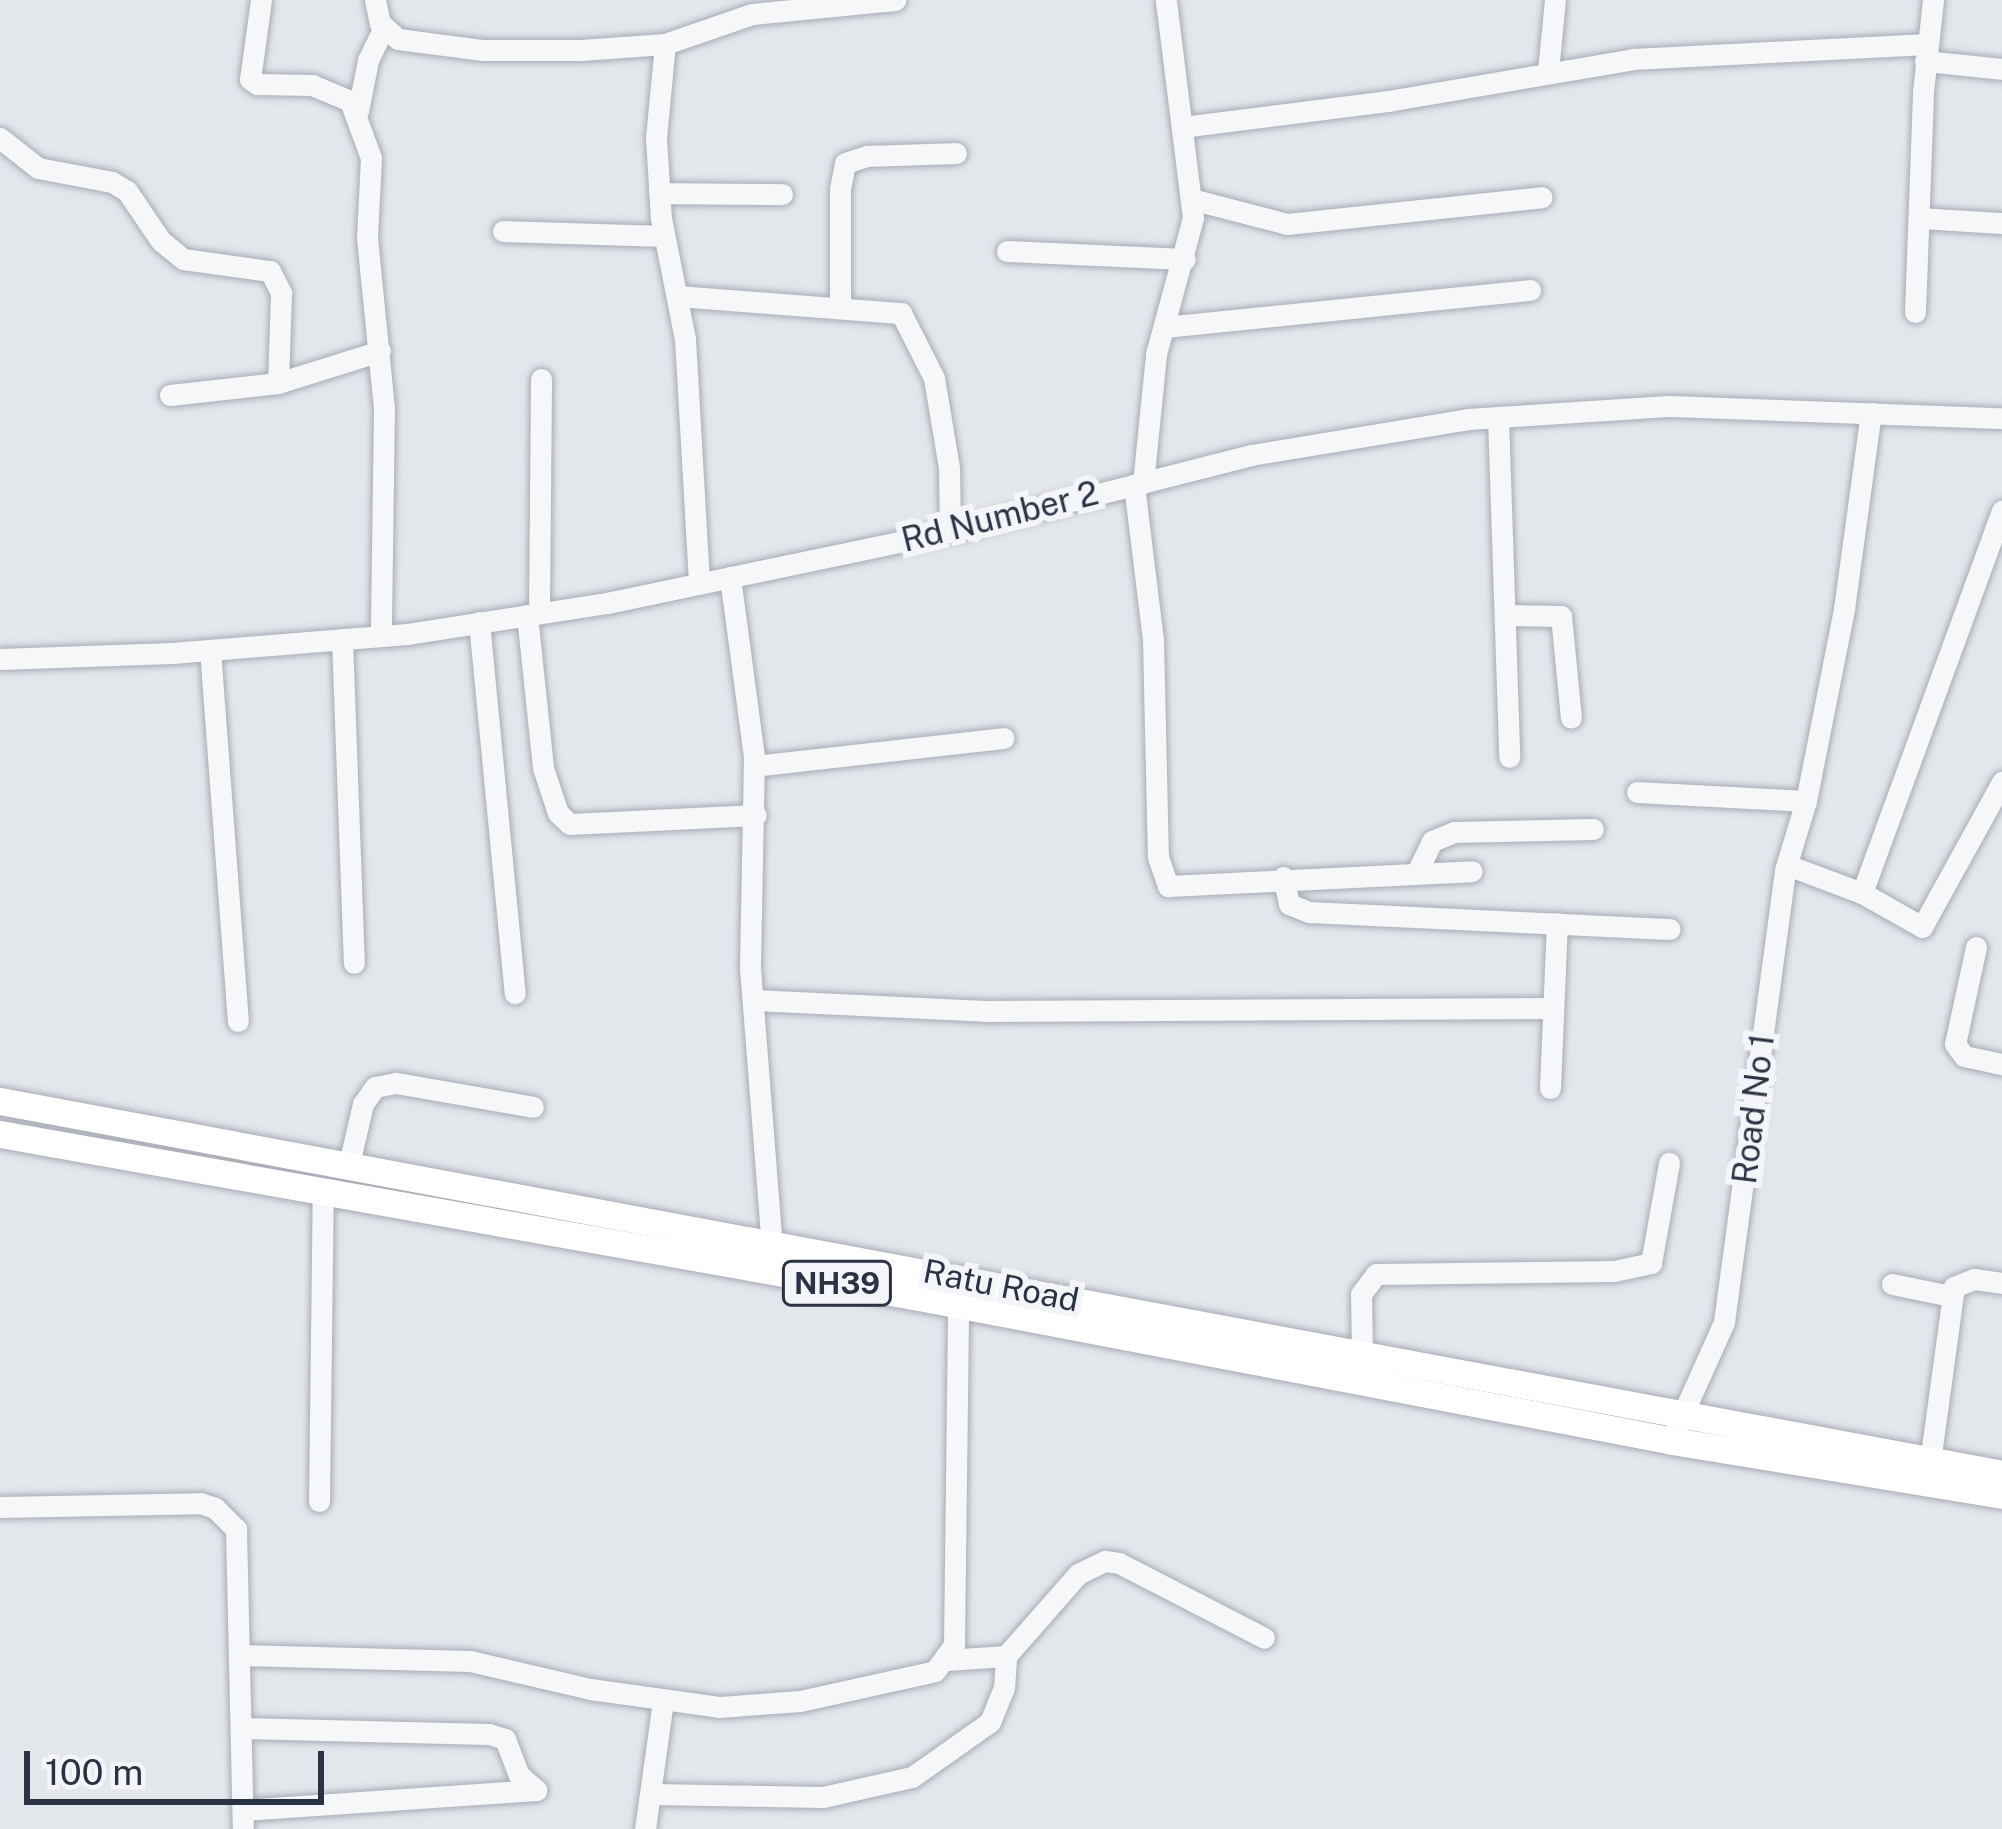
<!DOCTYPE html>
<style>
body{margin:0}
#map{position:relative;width:2002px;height:1829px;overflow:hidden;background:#e3e6eb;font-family:"Public Sans",sans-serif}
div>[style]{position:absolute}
.roads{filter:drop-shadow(0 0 3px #a8acb6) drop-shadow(0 0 3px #a8acb6)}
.minor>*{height:21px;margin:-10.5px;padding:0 10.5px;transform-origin:10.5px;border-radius:10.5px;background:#f6f7f9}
.major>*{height:27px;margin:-13.5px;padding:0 13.5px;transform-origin:13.5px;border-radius:13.5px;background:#fff}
span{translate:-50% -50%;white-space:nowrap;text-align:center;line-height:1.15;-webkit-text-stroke:12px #f3f5f9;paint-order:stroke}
.shield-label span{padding:3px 9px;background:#f3f5f9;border:3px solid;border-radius:9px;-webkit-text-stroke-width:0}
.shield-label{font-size:30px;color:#2b3244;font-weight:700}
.street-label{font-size:33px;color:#2b3244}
.scale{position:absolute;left:24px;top:1751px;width:300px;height:54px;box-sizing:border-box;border:6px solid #2b3244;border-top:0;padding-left:15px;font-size:36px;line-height:42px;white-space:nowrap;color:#2b3244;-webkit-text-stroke:9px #f3f5f9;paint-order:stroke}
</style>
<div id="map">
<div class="roads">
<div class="minor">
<div style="left:261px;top:0;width:80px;rotate:97.9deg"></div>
<div style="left:250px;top:79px;width:9px;rotate:36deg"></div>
<div style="left:257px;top:84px;width:55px;rotate:1deg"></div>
<div style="left:312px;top:85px;width:41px;rotate:22.8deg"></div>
<div style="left:350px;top:101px;width:61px;rotate:69.8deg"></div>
<div style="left:371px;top:158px;width:80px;rotate:92.9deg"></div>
<div style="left:367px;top:238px;width:171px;rotate:84.3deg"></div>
<div style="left:384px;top:408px;width:228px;rotate:90.8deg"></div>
<div style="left:375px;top:0;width:24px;rotate:78deg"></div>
<div style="left:380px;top:23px;width:24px;rotate:42deg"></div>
<div style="left:398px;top:39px;width:86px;rotate:7.4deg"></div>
<div style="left:483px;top:50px;width:98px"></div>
<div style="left:581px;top:50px;width:84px;rotate:-4.1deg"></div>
<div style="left:665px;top:44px;width:92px;rotate:-19deg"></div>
<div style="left:752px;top:14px;width:144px;rotate:-5.6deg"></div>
<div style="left:665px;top:44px;width:93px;rotate:95.5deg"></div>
<div style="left:656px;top:137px;width:81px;rotate:86.5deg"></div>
<div style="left:661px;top:218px;width:123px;rotate:78.8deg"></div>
<div style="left:685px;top:339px;width:245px;rotate:86.7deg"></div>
<div style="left:1925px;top:61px;width:77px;rotate:5.9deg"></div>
<div style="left:1548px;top:71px;width:71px;rotate:-84.4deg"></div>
<div style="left:358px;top:111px;width:52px;rotate:-78.9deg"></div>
<div style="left:368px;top:60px;width:34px;rotate:-64deg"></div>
<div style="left:1182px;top:127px;width:208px;rotate:-7.2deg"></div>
<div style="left:1388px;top:101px;width:249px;rotate:-9.7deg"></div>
<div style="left:1633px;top:59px;width:294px;rotate:-2.9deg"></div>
<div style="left:0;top:138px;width:48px;rotate:38.3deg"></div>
<div style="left:38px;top:168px;width:75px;rotate:10.7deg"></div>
<div style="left:112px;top:182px;width:17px;rotate:31deg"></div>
<div style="left:127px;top:191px;width:60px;rotate:55.8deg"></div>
<div style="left:161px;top:241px;width:28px;rotate:39deg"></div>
<div style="left:183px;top:259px;width:88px;rotate:7.9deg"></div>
<div style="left:270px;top:271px;width:25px;rotate:63deg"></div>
<div style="left:281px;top:293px;width:90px;rotate:91.9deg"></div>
<div style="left:659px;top:193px;width:123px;rotate:0.5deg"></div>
<div style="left:1191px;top:199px;width:99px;rotate:14.6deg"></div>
<div style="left:1287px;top:224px;width:256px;rotate:-6deg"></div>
<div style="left:1920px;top:218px;width:82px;rotate:3.5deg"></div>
<div style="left:503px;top:231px;width:160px;rotate:1.8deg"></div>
<div style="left:1007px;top:251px;width:178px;rotate:2.6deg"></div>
<div style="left:678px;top:296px;width:224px;rotate:4.4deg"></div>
<div style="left:901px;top:313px;width:73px;rotate:63.1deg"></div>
<div style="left:934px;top:378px;width:91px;rotate:80.5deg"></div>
<div style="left:949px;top:468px;width:64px;rotate:89.1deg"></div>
<div style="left:840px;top:306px;width:117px;rotate:-90deg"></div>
<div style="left:840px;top:189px;width:26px;rotate:-79deg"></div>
<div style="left:845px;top:163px;width:23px;rotate:-18deg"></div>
<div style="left:867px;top:156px;width:89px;rotate:-1.9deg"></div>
<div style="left:1915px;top:312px;width:220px;rotate:-87.9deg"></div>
<div style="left:1923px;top:92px;width:93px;rotate:-83.8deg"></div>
<div style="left:1165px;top:327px;width:367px;rotate:-5.8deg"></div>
<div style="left:170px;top:395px;width:109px;rotate:-6.3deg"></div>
<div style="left:278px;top:383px;width:107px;rotate:-17.4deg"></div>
<div style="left:1498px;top:417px;width:340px;rotate:88.1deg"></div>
<div style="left:1143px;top:483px;width:130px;rotate:-84.2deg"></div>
<div style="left:1156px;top:354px;width:141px;rotate:-74.8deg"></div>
<div style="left:1193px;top:218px;width:220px;rotate:-97.1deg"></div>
<div style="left:1134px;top:485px;width:156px;rotate:83deg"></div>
<div style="left:1153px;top:640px;width:217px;rotate:88.7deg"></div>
<div style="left:1158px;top:857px;width:31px;rotate:71deg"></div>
<div style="left:1168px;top:886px;width:304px;rotate:-2.8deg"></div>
<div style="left:730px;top:577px;width:182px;rotate:82.4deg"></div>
<div style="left:754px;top:757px;width:211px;rotate:91.1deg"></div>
<div style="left:750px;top:968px;width:282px;rotate:85.5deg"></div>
<div style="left:539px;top:613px;width:234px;rotate:-89.5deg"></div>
<div style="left:527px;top:615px;width:154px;rotate:84deg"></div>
<div style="left:543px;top:768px;width:47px;rotate:71.6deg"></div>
<div style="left:558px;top:813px;width:16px;rotate:43deg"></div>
<div style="left:570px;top:824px;width:186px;rotate:-2.8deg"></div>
<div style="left:1507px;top:615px;width:54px;rotate:1.1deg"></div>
<div style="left:1561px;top:616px;width:102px;rotate:84.4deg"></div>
<div style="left:479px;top:622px;width:373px;rotate:84.5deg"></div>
<div style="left:342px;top:639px;width:324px;rotate:87.9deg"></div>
<div style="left:210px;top:650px;width:372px;rotate:85.7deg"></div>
<div style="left:0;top:659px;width:172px;rotate:-2deg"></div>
<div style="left:172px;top:653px;width:236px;rotate:-4.6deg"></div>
<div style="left:407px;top:634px;width:202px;rotate:-8.8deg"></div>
<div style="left:607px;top:603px;width:366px;rotate:-11.8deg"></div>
<div style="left:965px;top:528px;width:295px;rotate:-14.3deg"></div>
<div style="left:1251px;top:455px;width:220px;rotate:-9.4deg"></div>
<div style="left:1468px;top:419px;width:200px;rotate:-3.7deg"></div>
<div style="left:1668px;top:406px;width:334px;rotate:2.1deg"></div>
<div style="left:754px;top:766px;width:251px;rotate:-6.4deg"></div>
<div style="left:1637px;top:792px;width:169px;rotate:3deg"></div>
<div style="left:1806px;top:801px;width:196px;rotate:-78.8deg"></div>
<div style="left:1844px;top:609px;width:198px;rotate:-82.2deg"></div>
<div style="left:1790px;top:866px;width:77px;rotate:20.6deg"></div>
<div style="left:1862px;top:893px;width:69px;rotate:29.5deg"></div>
<div style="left:1922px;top:927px;width:166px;rotate:-61.1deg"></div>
<div style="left:1417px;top:872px;width:34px;rotate:-64deg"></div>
<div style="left:1432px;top:841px;width:24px;rotate:-22deg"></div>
<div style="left:1454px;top:832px;width:139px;rotate:-1.2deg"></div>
<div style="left:1283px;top:877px;width:28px;rotate:77deg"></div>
<div style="left:1289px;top:904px;width:22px;rotate:22deg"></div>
<div style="left:1309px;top:912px;width:361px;rotate:2.7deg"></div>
<div style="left:1862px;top:893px;width:407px;rotate:-69.9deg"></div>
<div style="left:1976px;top:947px;width:99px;rotate:102.2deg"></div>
<div style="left:1955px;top:1044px;width:15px;rotate:53deg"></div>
<div style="left:1964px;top:1056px;width:39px;rotate:12deg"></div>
<div style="left:754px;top:1000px;width:231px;rotate:2.7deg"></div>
<div style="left:985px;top:1011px;width:568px;rotate:-0.3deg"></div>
<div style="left:1550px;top:1088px;width:165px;rotate:-87.6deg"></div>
<div style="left:349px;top:1164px;width:62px;rotate:-76.9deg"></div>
<div style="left:363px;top:1104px;width:21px;rotate:-55deg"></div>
<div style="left:375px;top:1087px;width:21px;rotate:-11deg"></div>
<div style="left:396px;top:1083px;width:139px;rotate:9.9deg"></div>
<div style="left:1892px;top:1284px;width:60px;rotate:11.5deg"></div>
<div style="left:1362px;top:1356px;width:62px;rotate:-90.9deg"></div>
<div style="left:1361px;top:1294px;width:25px;rotate:-53deg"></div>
<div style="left:1376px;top:1274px;width:238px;rotate:-0.7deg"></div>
<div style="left:1614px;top:1271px;width:38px;rotate:-12deg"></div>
<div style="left:1651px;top:1263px;width:102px;rotate:-79.8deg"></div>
<div style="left:1676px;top:1429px;width:117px;rotate:-65.8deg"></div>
<div style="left:1724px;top:1322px;width:456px;rotate:-82.3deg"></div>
<div style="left:1785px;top:870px;width:72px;rotate:-73.1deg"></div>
<div style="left:1930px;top:1462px;width:177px;rotate:-82.2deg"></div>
<div style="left:1954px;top:1287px;width:22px;rotate:-22deg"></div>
<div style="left:1974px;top:1279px;width:28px;rotate:8deg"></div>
<div style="left:319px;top:1501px;width:311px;rotate:-89.3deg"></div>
<div style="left:0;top:1507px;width:200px;rotate:-1.1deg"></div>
<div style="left:200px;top:1503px;width:16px;rotate:18deg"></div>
<div style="left:215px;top:1508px;width:30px;rotate:45deg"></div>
<div style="left:236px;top:1529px;width:300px;rotate:88.7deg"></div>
<div style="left:240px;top:1655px;width:230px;rotate:1.5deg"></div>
<div style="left:470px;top:1661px;width:123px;rotate:13.1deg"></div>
<div style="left:590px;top:1689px;width:130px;rotate:7.9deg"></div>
<div style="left:719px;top:1707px;width:81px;rotate:-4.2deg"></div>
<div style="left:800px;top:1701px;width:138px;rotate:-12.5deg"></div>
<div style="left:935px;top:1671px;width:32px;rotate:-54deg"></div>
<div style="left:954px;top:1645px;width:340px;rotate:-89.3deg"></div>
<div style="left:947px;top:1660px;width:59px;rotate:-3.9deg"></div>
<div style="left:1006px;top:1656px;width:109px;rotate:-48.7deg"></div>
<div style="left:1078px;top:1574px;width:30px;rotate:-26deg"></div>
<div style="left:1105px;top:1561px;width:14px;rotate:8deg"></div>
<div style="left:1119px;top:1563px;width:163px;rotate:27.3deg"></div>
<div style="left:242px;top:1728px;width:247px;rotate:1.4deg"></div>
<div style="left:489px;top:1734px;width:17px;rotate:17deg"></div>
<div style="left:505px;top:1739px;width:39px;rotate:69deg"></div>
<div style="left:519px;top:1775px;width:23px;rotate:41deg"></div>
<div style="left:652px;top:1794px;width:171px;rotate:1deg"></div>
<div style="left:823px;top:1797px;width:91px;rotate:-12.7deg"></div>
<div style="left:912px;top:1777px;width:95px;rotate:-35.2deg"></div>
<div style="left:990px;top:1722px;width:37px;rotate:-68deg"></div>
<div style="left:1004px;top:1688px;width:32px;rotate:-86deg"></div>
<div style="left:243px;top:1810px;width:294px;rotate:-3.9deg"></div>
<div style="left:645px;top:1829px;width:129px;rotate:-82deg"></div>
</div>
<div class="major">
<div style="left:0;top:1101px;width:2036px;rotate:10.55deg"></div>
<div style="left:0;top:1134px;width:933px;rotate:10.06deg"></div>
<div style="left:919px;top:1297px;width:768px;rotate:10.81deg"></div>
<div style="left:1673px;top:1441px;width:333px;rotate:9.3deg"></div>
</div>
</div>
<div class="shield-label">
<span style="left:837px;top:1283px">NH39</span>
</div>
<div class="street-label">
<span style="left:1000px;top:517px;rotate:-14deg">Rd Number 2</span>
<span style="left:1754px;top:1109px;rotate:-83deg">Road No 1</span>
<span style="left:1001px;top:1286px;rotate:11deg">Ratu Road</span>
</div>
<div class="scale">100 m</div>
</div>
